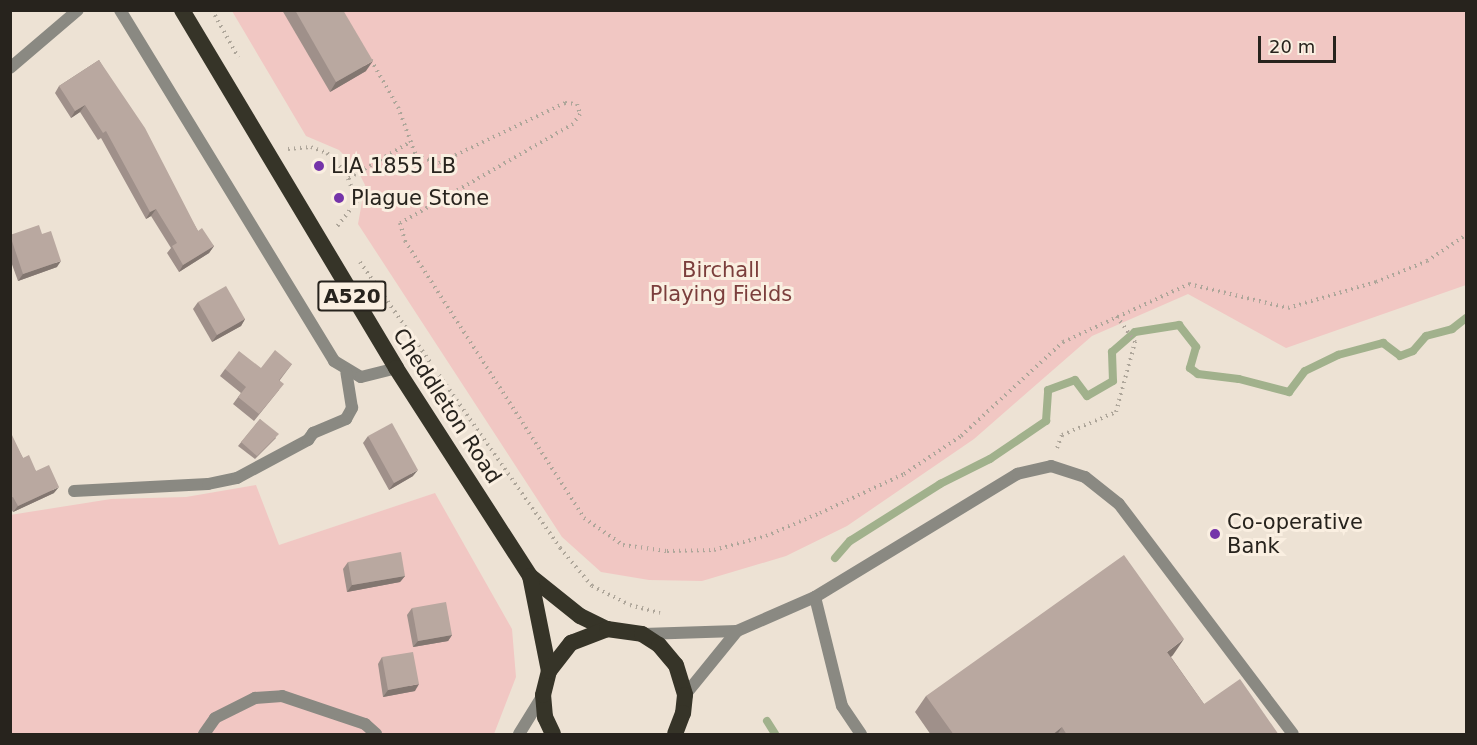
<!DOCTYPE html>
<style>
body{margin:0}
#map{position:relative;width:1477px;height:745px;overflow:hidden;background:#ede2d4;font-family:"DejaVu Sans",sans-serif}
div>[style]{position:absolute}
.green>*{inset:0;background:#f1c7c3}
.stream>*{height:8px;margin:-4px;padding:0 4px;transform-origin:4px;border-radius:4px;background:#a1b18c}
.path>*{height:4px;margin-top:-2px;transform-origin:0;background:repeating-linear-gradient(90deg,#aea69a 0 1.5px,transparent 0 6px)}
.service>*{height:12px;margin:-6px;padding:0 6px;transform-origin:6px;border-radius:6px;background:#8a8982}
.minor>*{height:12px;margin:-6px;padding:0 6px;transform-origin:6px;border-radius:6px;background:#8a8982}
.trunk>*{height:16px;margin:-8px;padding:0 8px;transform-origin:8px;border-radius:8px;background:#363428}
.wall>*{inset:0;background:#9f908a}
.shaded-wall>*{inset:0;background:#827670}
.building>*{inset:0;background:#b9a8a0}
.dots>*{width:16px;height:16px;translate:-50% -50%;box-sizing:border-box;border:3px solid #faefe1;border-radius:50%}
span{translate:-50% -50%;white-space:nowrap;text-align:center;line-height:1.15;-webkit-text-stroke:6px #faefe1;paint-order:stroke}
.shield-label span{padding:2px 4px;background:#faefe1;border:2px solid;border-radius:4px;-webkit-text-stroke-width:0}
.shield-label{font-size:20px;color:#27231d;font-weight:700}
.poi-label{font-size:21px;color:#27231d}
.left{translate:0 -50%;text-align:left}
.park-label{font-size:21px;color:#7b3e3c}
.street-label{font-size:21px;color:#27231d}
.frame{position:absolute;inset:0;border:12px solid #27231d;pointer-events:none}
.scale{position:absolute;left:1258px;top:36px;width:78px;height:27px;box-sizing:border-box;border:3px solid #27231d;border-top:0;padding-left:8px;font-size:18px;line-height:21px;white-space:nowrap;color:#27231d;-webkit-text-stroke:4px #faefe1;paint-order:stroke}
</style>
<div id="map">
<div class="green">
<div style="clip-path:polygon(232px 11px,1466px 11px,1466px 285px,1286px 348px,1188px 294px,1092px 336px,974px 439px,847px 526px,786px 556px,702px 581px,649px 580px,601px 572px,562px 537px,358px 224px,365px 185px,356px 167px,339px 150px,306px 136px)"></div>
<div style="clip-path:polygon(256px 485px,279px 545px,435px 493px,512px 629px,516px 677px,494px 734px,11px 734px,10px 515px,111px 499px,186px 497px)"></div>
</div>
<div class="stream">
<div style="left:835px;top:558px;width:23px;rotate:-49deg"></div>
<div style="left:850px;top:541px;width:107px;rotate:-32.3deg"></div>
<div style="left:940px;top:484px;width:56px;rotate:-26.6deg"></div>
<div style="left:990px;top:459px;width:68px;rotate:-34.2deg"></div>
<div style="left:1046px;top:421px;width:31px;rotate:-86deg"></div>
<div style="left:1048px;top:390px;width:29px;rotate:-20deg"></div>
<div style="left:1075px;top:380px;width:20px;rotate:53deg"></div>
<div style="left:1087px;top:396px;width:30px;rotate:-30deg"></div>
<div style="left:1113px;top:381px;width:29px;rotate:-92deg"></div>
<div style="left:1112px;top:352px;width:30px;rotate:-41deg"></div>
<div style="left:1135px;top:332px;width:45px;rotate:-9deg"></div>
<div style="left:1179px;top:325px;width:28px;rotate:52deg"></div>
<div style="left:1196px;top:347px;width:22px;rotate:106deg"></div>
<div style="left:1190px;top:368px;width:10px;rotate:37deg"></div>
<div style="left:1198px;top:374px;width:41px;rotate:7deg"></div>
<div style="left:1239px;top:379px;width:52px;rotate:14.6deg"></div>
<div style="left:1289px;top:392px;width:26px;rotate:-53deg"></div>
<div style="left:1305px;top:371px;width:37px;rotate:-26deg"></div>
<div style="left:1338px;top:355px;width:47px;rotate:-14.9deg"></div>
<div style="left:1383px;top:343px;width:21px;rotate:37deg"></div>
<div style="left:1400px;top:356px;width:14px;rotate:-21deg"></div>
<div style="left:1413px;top:351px;width:20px;rotate:-49deg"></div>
<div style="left:1426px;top:336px;width:27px;rotate:-15deg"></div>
<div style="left:1452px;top:329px;width:18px;rotate:-38deg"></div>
<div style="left:767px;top:721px;width:15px;rotate:58deg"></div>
</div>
<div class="path">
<div style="left:212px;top:10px;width:54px;rotate:61deg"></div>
<div style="left:371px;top:60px;width:54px;rotate:60.1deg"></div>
<div style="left:398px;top:107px;width:52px;rotate:69.8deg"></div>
<div style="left:416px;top:156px;width:24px;rotate:17deg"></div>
<div style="left:439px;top:163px;width:140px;rotate:-25.5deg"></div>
<div style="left:565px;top:103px;width:12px;rotate:5deg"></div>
<div style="left:577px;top:104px;width:10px;rotate:73deg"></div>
<div style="left:580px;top:114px;width:12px;rotate:125deg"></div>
<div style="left:573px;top:124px;width:199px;rotate:150.2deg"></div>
<div style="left:400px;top:223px;width:19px;rotate:74deg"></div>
<div style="left:405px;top:241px;width:330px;rotate:57.1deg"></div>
<div style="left:584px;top:518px;width:47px;rotate:34.7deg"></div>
<div style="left:623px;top:545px;width:44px;rotate:7.8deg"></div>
<div style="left:667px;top:551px;width:47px;rotate:-1.2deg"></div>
<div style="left:714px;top:550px;width:54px;rotate:-15.1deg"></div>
<div style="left:766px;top:536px;width:59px;rotate:-23.1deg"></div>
<div style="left:820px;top:513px;width:93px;rotate:-24.9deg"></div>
<div style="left:904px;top:474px;width:69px;rotate:-33.7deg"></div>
<div style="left:961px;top:436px;width:139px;rotate:-42.7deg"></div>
<div style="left:1063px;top:342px;width:139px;rotate:-24.7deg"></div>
<div style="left:1189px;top:284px;width:102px;rotate:13.6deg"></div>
<div style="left:1288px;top:308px;width:92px;rotate:-16.5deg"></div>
<div style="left:1376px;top:282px;width:55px;rotate:-22.4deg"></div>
<div style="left:1427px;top:261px;width:47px;rotate:-33.7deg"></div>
<div style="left:288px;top:149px;width:23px;rotate:-5deg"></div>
<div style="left:311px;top:147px;width:17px;rotate:21deg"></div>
<div style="left:327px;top:153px;width:28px;rotate:46deg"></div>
<div style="left:346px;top:173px;width:30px;rotate:69deg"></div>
<div style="left:357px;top:201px;width:34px;rotate:128deg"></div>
<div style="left:349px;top:178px;width:71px;rotate:-30.5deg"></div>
<div style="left:360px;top:262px;width:349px;rotate:55deg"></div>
<div style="left:560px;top:548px;width:50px;rotate:49.9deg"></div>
<div style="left:592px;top:586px;width:42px;rotate:26.6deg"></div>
<div style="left:630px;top:605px;width:31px;rotate:15deg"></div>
<div style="left:1057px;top:448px;width:14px;rotate:-69deg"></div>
<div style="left:1062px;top:435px;width:59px;rotate:-23.1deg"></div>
<div style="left:1116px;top:412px;width:73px;rotate:-74.8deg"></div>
<div style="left:1135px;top:342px;width:32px;rotate:-125deg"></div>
</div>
<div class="service">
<div style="left:815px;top:597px;width:237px;rotate:-31.3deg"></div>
<div style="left:1017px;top:474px;width:35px;rotate:-13deg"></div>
<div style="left:1051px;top:466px;width:36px;rotate:18deg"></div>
<div style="left:1085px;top:477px;width:43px;rotate:38.5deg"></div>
<div style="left:1119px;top:504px;width:288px;rotate:52.9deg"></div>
<div style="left:643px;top:634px;width:94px;rotate:-1.8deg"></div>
<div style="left:737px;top:631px;width:85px;rotate:-23.6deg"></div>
<div style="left:815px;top:597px;width:112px;rotate:76.1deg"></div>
<div style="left:842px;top:706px;width:34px;rotate:56deg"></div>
<div style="left:685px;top:695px;width:82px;rotate:-50.9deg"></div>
<div style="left:204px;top:734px;width:19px;rotate:-55deg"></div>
<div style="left:215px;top:718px;width:45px;rotate:-26.6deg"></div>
<div style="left:255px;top:698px;width:27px;rotate:-4deg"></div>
<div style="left:282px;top:696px;width:88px;rotate:18.6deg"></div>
<div style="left:365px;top:724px;width:15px;rotate:42deg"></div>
<div style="left:519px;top:734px;width:46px;rotate:-58.4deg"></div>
</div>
<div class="minor">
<div style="left:120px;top:10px;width:411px;rotate:58.6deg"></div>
<div style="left:334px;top:361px;width:31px;rotate:31deg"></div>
<div style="left:361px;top:377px;width:36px;rotate:-14deg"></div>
<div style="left:10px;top:68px;width:89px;rotate:-40.5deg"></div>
<div style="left:74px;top:491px;width:134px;rotate:-3deg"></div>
<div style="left:208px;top:484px;width:30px;rotate:-12deg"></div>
<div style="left:237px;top:478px;width:81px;rotate:-28.2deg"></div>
<div style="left:308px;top:440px;width:9px;rotate:-54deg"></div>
<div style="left:313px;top:433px;width:36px;rotate:-23deg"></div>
<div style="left:346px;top:419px;width:13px;rotate:-61deg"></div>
<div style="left:352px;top:408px;width:36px;rotate:-99deg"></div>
</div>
<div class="trunk">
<div style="left:182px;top:10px;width:417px;rotate:59.1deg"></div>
<div style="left:396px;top:368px;width:247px;rotate:57.2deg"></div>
<div style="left:530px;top:576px;width:64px;rotate:38.7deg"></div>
<div style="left:580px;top:616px;width:30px;rotate:26deg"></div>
<div style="left:530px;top:576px;width:97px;rotate:78.7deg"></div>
<div style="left:553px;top:734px;width:19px;rotate:-115deg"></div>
<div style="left:545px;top:717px;width:22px;rotate:-95deg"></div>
<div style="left:543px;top:695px;width:25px;rotate:-76deg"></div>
<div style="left:549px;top:671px;width:36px;rotate:-52deg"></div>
<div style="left:571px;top:643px;width:39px;rotate:-21deg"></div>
<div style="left:607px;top:629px;width:35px;rotate:8deg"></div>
<div style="left:642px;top:634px;width:20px;rotate:33deg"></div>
<div style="left:659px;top:645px;width:26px;rotate:50deg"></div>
<div style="left:676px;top:665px;width:31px;rotate:73deg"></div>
<div style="left:685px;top:695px;width:18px;rotate:96deg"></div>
<div style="left:683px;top:713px;width:22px;rotate:111deg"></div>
</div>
<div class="wall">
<div style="clip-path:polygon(282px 10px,343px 10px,366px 71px,330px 92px)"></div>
<div style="clip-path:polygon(99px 60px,198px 231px,214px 246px,209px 253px,179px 272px,167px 253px,171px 248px,151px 216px,146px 219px,101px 138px,98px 140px,80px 112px,71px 118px,55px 93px,59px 86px)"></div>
<div style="clip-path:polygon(42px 234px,57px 267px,18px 281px,10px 259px,10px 235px)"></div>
<div style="clip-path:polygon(198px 302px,245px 319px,241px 326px,212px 342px,193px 309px)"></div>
<div style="clip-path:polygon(292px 364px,280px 380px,279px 390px,254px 421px,233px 404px,241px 393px,220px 376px,225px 369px,261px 368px)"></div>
<div style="clip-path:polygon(260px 419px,276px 438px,255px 459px,238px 446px)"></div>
<div style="clip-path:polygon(10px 435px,23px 458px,36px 471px,54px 493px,13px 512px,10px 507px)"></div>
<div style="clip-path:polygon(368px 436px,413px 476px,389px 490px,363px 443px)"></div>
<div style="clip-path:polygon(348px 562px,405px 576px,400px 582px,347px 592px,343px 569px)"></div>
<div style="clip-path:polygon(412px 608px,452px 635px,448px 641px,413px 647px,407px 615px)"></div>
<div style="clip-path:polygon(1173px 655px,1171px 657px,1204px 704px,1279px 735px,931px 735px,915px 712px,926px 696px)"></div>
<div style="clip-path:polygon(382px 657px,415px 691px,383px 697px,378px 664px)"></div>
</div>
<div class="shaded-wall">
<div style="clip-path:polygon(373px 61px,366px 71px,330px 92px,336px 82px)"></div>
<div style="clip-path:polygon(85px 105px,80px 112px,71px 118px,75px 111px)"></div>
<div style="clip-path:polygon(156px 209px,151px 216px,146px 219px,150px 212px)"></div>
<div style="clip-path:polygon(214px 246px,209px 253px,179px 272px,183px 265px)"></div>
<div style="clip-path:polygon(61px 261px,57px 267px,18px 281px,23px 274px)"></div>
<div style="clip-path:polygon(245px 319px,241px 326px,212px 342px,217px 335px)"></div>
<div style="clip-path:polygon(418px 470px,413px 476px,389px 490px,394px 483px)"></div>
<div style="clip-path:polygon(59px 487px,54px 493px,13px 512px,18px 506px)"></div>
<div style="clip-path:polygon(405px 576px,400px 582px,347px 592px,352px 585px)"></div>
<div style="clip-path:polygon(452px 635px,448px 641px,413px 647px,418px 641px)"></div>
<div style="clip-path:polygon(1184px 639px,1173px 655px,1156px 668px,1167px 652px)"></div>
<div style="clip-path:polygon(419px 684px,415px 691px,383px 697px,388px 690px)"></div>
<div style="clip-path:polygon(1062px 727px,1057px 735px,1052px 735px)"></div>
</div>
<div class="building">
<div style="clip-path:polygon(295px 10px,343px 10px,373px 61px,336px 82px)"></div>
<div style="clip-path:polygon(99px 60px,145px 128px,198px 231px,202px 228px,214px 246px,183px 265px,172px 246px,177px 243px,156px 209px,150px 212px,106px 131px,103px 133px,85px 105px,75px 111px,59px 86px)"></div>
<div style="clip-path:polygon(39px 225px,42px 234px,51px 231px,61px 261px,23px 274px,10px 235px)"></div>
<div style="clip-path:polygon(226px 286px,245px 319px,217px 335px,198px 302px)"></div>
<div style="clip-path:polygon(275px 350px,292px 364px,279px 380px,284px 384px,259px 414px,238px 397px,246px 387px,225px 369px,239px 351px,261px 368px)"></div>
<div style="clip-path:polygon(260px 419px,279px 434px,257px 456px,241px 442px)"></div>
<div style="clip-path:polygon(392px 423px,418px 470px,394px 483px,368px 436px)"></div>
<div style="clip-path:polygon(10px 435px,12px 435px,23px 458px,29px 455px,36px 471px,49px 465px,59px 487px,18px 506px,13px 497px,10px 498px)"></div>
<div style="clip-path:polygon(401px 552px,405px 576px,352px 585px,348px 562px)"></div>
<div style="clip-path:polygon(1124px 555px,1184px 639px,1167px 652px,1204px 704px,1240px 679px,1279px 735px,1067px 735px,1062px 727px,1052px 735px,954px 735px,926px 696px)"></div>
<div style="clip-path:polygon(446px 602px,452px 635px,418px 641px,412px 608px)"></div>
<div style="clip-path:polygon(413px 652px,419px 684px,388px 690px,382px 657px)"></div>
</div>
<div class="dots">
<div style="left:319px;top:166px;background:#7534a9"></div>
<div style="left:339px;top:198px;background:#7534a9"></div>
<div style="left:1215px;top:534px;background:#7534a9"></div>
</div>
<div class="shield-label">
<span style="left:352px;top:296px">A520</span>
</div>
<div class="poi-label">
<span class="left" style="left:331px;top:166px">LIA 1855 LB</span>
<span class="left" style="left:351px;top:198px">Plague Stone</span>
<span class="left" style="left:1227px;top:534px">Co-operative<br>Bank</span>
</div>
<div class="park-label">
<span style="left:721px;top:282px">Birchall<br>Playing Fields</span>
</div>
<div class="street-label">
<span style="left:447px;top:406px;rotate:57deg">Cheddleton Road</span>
</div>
<div class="frame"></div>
<div class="scale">20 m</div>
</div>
